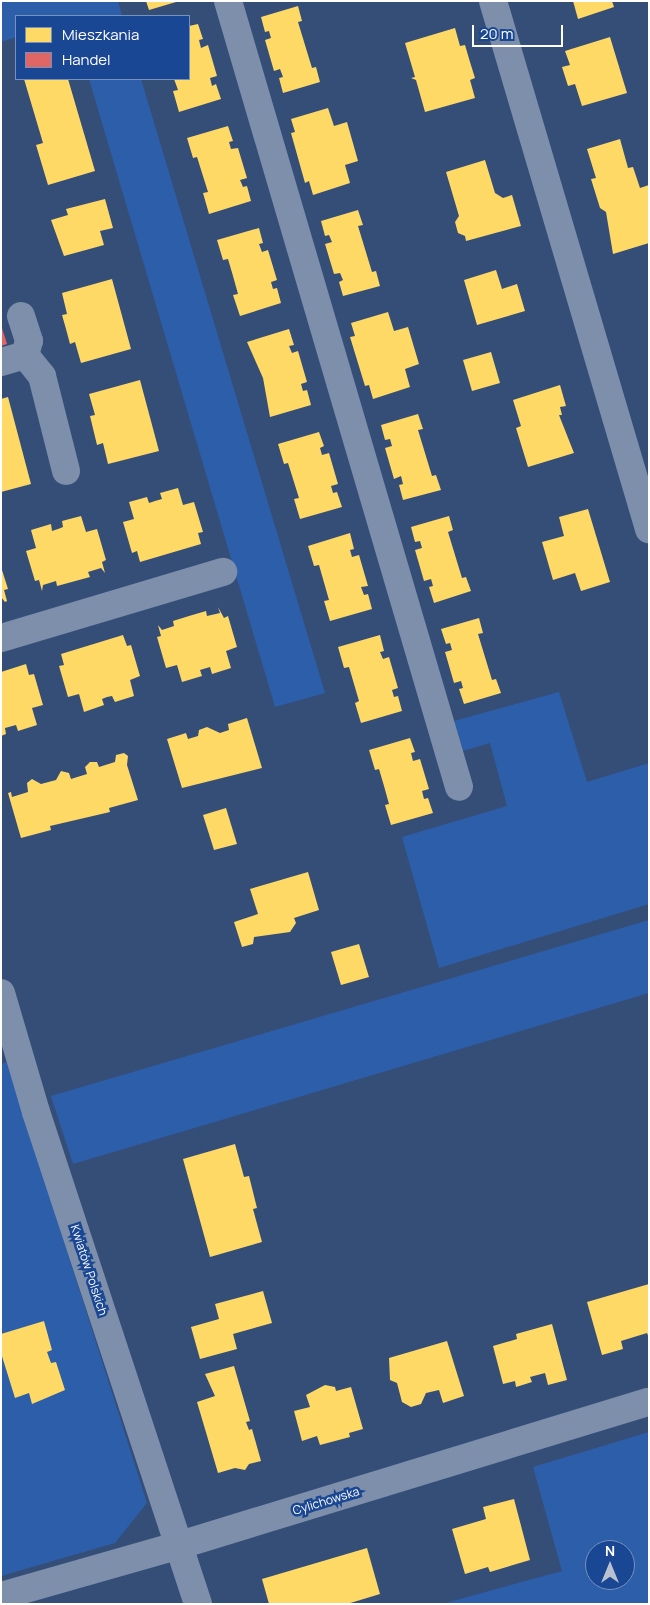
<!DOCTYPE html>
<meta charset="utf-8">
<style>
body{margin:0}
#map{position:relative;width:650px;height:1605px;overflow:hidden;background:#354e78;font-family:Manrope,sans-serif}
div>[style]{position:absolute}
.green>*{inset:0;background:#2d5ea9}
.homes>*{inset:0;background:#ffd966}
.shops>*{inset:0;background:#e06666}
.minor>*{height:28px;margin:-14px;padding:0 14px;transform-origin:14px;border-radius:14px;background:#7d8fab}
span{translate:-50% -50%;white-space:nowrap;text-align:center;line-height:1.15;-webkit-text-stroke:5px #1a4793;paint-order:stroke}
.street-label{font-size:12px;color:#fff}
.frame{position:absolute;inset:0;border:2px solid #fff;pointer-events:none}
.legend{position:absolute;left:15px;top:15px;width:175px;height:65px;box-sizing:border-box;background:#1a4793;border:1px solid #7691be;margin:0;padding:6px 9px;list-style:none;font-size:15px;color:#fff}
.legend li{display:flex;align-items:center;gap:10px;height:25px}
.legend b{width:25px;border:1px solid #7691be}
.north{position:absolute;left:585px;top:1540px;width:50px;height:50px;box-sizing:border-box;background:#1a4793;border:1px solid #7691be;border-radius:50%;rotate:0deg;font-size:14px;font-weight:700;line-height:20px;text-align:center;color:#fff}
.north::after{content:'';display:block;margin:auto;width:18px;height:22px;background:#b8c1d0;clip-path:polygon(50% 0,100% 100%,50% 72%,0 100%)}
.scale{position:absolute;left:472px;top:25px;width:91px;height:22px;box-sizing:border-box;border:2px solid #fff;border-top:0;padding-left:6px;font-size:15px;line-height:18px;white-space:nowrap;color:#fff;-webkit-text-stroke:4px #1a4793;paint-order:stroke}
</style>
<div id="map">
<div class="green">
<div style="clip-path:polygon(1px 1px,118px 1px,122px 16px,16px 16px,16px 37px,1px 42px)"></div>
<div style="clip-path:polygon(89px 79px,141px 79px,325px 693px,275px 707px)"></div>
<div style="clip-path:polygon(559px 692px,587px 782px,649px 763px,649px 904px,439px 968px,402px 837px,507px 806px,490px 743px,463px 751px,454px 721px)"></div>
<div style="clip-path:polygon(649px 920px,649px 993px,73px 1164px,51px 1096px)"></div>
<div style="clip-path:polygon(7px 1062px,147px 1503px,115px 1543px,1px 1576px,1px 1064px)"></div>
<div style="clip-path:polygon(evenodd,649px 1432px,649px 1604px,442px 1604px,562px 1571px,533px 1467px,649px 1432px,595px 1550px,625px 1550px,625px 1580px,595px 1580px,595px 1550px)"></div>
</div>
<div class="homes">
<div style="clip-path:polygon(146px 1px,176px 1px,176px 2px,149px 10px)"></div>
<div style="clip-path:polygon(573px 1px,612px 1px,614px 7px,578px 19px)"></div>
<div style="clip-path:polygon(298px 6px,302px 21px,298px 22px,312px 68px,316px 67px,320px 82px,283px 93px,279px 78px,283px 77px,280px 69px,274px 71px,265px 40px,271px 38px,269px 31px,265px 32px,261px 17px)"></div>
<div style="clip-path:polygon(198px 24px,203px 39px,199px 40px,201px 48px,208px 45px,217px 76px,210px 78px,212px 86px,216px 84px,221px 99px,179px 112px,173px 91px,178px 90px,174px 79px,189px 79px,189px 26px)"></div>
<div style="clip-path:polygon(455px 28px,460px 46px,465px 45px,470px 62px,475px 78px,470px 80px,475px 98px,425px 112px,416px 80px,411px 78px,415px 77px,405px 43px)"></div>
<div style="clip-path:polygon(610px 37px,627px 93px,582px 106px,575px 84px,568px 86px,562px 67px,570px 65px,565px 51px)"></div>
<div style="clip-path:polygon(24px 79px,68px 79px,95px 171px,48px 185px,36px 145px,43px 143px)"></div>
<div style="clip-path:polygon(328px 108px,334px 126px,347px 122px,358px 161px,345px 165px,350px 183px,313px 195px,309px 181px,305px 183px,291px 133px,295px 132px,291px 119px)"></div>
<div style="clip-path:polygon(228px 126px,233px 141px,229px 142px,231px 149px,238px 148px,247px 178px,240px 180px,243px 187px,247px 186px,251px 201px,209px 214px,203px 193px,208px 192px,197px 157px,193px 158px,187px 138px)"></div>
<div style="clip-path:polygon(620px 139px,628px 168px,633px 167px,640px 188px,649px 185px,649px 243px,613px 254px,606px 212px,600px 208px,591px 179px,596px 178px,587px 149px)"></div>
<div style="clip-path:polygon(485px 160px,495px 193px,503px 198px,512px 195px,521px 226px,466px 241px,465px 236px,458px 233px,455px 222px,459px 216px,446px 172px)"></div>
<div style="clip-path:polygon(105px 199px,113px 228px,100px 231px,104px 245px,64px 256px,51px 220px,68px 215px,66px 209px)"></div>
<div style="clip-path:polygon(358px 210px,363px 225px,358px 226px,372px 272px,376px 271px,380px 286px,343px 296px,339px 282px,343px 280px,340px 273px,334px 274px,325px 244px,332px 242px,329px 235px,325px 236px,321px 221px)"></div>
<div style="clip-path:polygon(259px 228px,263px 243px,259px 244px,262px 252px,268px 250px,277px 280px,271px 282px,273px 289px,277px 288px,281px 303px,240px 316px,233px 295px,238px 294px,233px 276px,228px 259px,223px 260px,217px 240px)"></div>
<div style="clip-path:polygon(496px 270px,502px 289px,517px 284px,525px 311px,477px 325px,464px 280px)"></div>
<div style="clip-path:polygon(112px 279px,131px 349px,81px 363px,75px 342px,70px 344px,66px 329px,62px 315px,67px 314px,62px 293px)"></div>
<div style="clip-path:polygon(388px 312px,394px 331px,408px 327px,419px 364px,405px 369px,410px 387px,373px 399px,369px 385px,365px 386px,350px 337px,355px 336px,351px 323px)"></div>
<div style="clip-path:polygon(289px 329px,294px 345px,289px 346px,292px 353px,298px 351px,307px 382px,301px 384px,303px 391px,307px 390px,311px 405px,270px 417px,263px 378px,247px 342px)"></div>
<div style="clip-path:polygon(491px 352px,500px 383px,472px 391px,463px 360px)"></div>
<div style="clip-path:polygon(140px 380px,159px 451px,108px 464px,103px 443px,97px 445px,90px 416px,95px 415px,89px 394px)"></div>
<div style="clip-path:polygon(560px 385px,566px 406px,560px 407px,562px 415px,559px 415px,574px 453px,528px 467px,516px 428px,521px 426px,513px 400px)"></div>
<div style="clip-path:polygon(8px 397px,31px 484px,1px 492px,1px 399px)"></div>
<div style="clip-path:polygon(418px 414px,423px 429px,418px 430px,432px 476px,436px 475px,441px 490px,403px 500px,399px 485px,403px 484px,401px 476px,394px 479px,385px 448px,392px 446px,390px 439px,385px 440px,381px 425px)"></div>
<div style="clip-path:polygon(319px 432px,324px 446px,320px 448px,322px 455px,329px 453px,338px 484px,331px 486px,333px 493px,337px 492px,342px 507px,300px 519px,294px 499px,299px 498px,288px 463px,284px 464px,278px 444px)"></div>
<div style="clip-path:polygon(178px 488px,183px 505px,194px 502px,203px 532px,198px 533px,201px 544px,140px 562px,137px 551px,132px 553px,123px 522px,134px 519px,129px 502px,147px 497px,149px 503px,155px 501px,162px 499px,160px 493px)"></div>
<div style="clip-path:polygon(588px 509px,610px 582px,581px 591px,575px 573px,553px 580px,542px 542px,564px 536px,559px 517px)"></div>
<div style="clip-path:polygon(81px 516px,86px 532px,97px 529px,106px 560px,102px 562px,105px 573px,101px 568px,88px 572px,90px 577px,57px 586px,56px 581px,43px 585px,42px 591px,39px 580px,35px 581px,26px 551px,36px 548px,31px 530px,51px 524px,52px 531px,58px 529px,63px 527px,62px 521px)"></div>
<div style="clip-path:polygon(449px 516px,453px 530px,448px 532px,462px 578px,466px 577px,471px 591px,434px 603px,429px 587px,433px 586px,431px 579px,424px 581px,415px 550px,422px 548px,420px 541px,415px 542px,411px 527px)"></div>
<div style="clip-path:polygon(350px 533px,354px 549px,350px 550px,352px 557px,359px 555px,368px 586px,361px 587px,364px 595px,368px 594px,372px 609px,330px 621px,324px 601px,329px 600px,319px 565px,314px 566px,308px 546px)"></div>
<div style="clip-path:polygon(1px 567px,8px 589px,4px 590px,7px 601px,5px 602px,1px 597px)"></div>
<div style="clip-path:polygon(218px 607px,224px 618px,228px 616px,237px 647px,226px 651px,231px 668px,212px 674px,210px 667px,200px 670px,202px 676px,182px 682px,177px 665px,166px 668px,157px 637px,161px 636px,158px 625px,162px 630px,174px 626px,173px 621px,189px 616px,206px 611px,207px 616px,220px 613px)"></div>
<div style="clip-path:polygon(479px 618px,483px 633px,478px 634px,492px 680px,496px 679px,501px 693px,464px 704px,459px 689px,463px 688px,461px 681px,454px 683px,445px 652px,452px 650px,450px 643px,446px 644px,441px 629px)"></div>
<div style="clip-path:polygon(123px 635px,127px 646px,131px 645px,140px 676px,130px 680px,134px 696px,115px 702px,112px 696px,107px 697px,102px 699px,104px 705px,84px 712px,79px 694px,68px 697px,59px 666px,64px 665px,61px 654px)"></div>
<div style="clip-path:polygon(380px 635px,384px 651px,380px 652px,383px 659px,389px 657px,398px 688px,392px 690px,394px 697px,398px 696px,402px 711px,361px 723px,355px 703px,359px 701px,349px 667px,344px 668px,338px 647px)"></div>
<div style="clip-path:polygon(26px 664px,29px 675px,34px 674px,43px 705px,32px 708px,37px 725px,18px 731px,16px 725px,5px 728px,6px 734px,1px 736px,1px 672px)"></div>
<div style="clip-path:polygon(247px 718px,262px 768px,182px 788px,167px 739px,186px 733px,188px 739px,198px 736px,199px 730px,207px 727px,220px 733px,229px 730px,228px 724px)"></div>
<div style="clip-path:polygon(410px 738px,415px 752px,411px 753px,413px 761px,420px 759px,429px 789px,422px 791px,424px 799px,428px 798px,433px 813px,391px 825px,385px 805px,389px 804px,384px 786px,379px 769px,375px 770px,369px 750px)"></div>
<div style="clip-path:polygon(124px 753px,128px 756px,127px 765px,138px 800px,109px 808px,110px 812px,50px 826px,51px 830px,21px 838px,8px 793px,11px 792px,12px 797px,28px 792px,27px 783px,32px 779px,41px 784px,56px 780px,61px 771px,69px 773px,71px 779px,87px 774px,85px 767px,90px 762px,97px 762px,99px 767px,115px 762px,116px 755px)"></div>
<div style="clip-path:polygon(226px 808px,237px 844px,214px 850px,203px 815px)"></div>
<div style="clip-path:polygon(308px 872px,319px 910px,294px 918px,296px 923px,290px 932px,254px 937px,253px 944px,242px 947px,234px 922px,258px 914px,250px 889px)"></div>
<div style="clip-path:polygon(359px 944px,369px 977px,341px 985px,331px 952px)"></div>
<div style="clip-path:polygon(235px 1144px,244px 1177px,249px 1176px,257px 1208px,253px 1209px,262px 1242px,210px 1257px,183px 1159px)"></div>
<div style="clip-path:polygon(649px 1284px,649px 1338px,647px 1333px,621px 1341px,623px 1349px,602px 1355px,587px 1302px)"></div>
<div style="clip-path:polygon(263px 1291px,272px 1323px,233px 1334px,237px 1349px,200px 1359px,191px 1327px,219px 1319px,215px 1304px)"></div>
<div style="clip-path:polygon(44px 1321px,52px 1350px,47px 1352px,51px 1363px,56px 1362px,65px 1390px,32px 1404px,29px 1393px,15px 1398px,1px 1353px,1px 1334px)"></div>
<div style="clip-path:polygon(552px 1324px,567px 1380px,548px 1385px,545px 1373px,530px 1377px,532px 1382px,516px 1387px,515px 1381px,503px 1384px,493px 1346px,517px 1339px,516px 1334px)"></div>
<div style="clip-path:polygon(447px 1341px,464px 1396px,443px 1403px,439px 1390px,426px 1393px,421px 1404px,411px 1407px,402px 1402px,397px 1383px,390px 1380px,389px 1358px)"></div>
<div style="clip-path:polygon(234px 1366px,250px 1421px,246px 1422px,249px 1430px,252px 1429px,261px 1461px,249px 1464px,245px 1470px,235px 1468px,218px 1473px,197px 1402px,215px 1396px,205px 1374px)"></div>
<div style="clip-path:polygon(325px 1385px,335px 1387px,336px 1391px,351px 1387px,363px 1429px,349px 1433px,350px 1437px,320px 1445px,317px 1436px,302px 1441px,294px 1411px,310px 1407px,306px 1395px)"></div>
<div style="clip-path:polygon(514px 1499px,530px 1560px,490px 1572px,488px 1567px,465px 1574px,452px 1529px,486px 1519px,483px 1507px)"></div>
<div style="clip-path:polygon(367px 1548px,380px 1594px,347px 1604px,269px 1604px,262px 1579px)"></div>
</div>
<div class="shops">
<div style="clip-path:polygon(1px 325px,7px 344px,1px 346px)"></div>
</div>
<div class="minor">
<div style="left:228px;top:1px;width:819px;rotate:73.62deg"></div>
<div style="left:493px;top:1px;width:551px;rotate:73.54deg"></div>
<div style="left:21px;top:316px;width:26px;rotate:72deg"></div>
<div style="left:29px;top:341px;width:15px;rotate:106deg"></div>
<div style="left:1px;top:362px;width:25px;rotate:-16deg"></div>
<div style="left:25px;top:355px;width:27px;rotate:51deg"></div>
<div style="left:42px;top:376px;width:98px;rotate:75.8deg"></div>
<div style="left:1px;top:638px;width:232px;rotate:-16.6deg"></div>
<div style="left:1px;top:993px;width:124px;rotate:73.6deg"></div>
<div style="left:36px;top:1112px;width:518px;rotate:71.77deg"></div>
<div style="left:1px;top:1596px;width:186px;rotate:-15.9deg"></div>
<div style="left:180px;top:1545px;width:490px;rotate:-17deg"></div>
</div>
<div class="street-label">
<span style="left:89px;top:1270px;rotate:72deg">Kwiatów Polskich</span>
<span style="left:326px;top:1501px;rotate:-17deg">Cylichowska</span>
</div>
<div class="frame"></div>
<ul class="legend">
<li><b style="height:14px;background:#ffd966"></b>Mieszkania</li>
<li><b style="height:14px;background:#e06666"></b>Handel</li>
</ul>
<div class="north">N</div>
<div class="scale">20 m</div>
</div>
